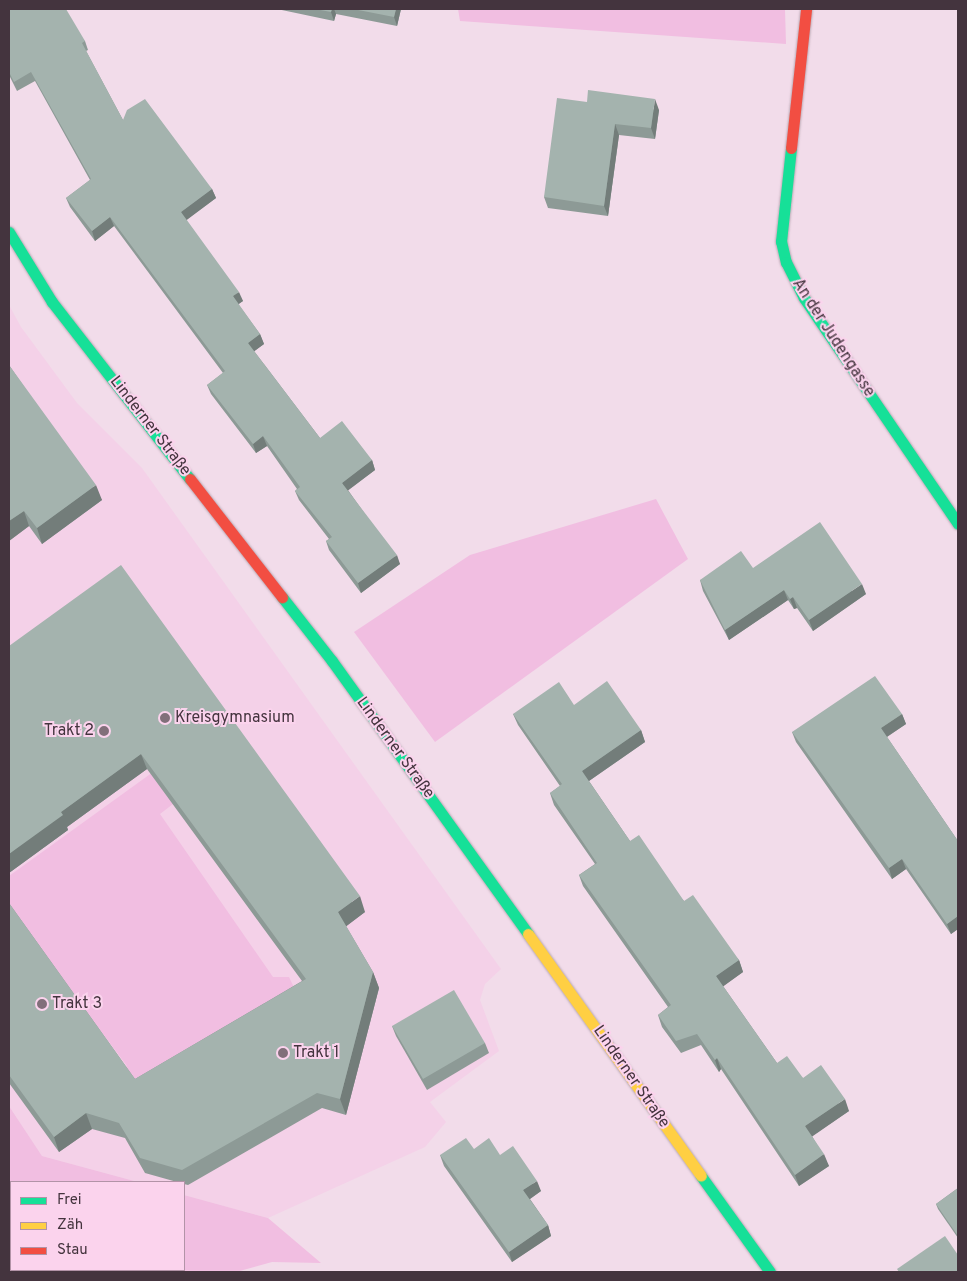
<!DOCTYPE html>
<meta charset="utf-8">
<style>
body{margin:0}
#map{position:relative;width:967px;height:1281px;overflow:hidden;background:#f2dcea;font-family:Overpass,sans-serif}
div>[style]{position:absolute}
.built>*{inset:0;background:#f4d1e8}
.green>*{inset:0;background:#f1bee1}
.roads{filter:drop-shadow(0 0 1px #bbaab5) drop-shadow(0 0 1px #bbaab5)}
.fast>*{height:11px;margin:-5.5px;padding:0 5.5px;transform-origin:5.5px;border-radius:5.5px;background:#16e098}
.slow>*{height:11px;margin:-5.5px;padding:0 5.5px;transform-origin:5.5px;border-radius:5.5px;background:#ffcf43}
.jam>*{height:11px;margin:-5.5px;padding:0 5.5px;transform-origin:5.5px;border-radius:5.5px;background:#f24e42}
.wall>*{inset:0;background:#8d9a96}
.shaded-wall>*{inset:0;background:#737d7a}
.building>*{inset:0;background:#a4b3ae}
.dots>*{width:14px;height:14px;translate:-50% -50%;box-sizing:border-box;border:2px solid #fbd3ed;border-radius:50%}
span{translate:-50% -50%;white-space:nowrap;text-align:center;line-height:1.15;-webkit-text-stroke:4px #fbd3ed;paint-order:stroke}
.street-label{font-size:16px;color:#44343e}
.poi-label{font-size:16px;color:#44343e}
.left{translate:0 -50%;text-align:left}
.right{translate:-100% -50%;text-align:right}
.frame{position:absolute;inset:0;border:10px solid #44343e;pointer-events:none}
.legend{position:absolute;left:10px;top:1181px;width:175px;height:90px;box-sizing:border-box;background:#fbd3ed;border:1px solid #b293a7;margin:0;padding:6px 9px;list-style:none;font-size:15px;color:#44343e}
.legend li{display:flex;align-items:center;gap:10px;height:25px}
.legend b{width:25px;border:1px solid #b293a7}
</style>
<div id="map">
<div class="built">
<div style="clip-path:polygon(9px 305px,21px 327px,77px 403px,142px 468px,501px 969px,485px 984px,480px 1000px,499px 1051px,430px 1102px,446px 1122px,425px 1147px,268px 1218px,184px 1195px,184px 1182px,138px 1182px,42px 1156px,9px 1106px)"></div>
</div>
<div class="green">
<div style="clip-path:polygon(458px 9px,785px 9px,786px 44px,460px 21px)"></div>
<div style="clip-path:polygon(656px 499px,688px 559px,435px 742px,354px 632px,470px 555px)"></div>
<div style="clip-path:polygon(178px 754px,199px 784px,160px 814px,273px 977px,289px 977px,300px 1000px,121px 1101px,108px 1079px,127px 1066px,9px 909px,9px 876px)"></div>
<div style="clip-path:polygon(9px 1106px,42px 1156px,138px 1182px,11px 1182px,11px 1268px,9px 1266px)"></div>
<div style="clip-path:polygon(184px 1195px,268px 1218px,321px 1263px,272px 1262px,236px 1272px,18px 1272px,14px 1270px,184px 1270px)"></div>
</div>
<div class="roads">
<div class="fast">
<div style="left:791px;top:148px;width:94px;rotate:96.1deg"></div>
<div style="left:781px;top:241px;width:22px;rotate:77deg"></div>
<div style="left:786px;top:262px;width:40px;rotate:63.4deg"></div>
<div style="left:804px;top:298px;width:273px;rotate:55.7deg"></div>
<div style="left:9px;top:232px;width:82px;rotate:58.4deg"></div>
<div style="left:52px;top:302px;width:224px;rotate:52.1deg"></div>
<div style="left:282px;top:597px;width:81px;rotate:52deg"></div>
<div style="left:332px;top:661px;width:336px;rotate:54.3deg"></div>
<div style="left:701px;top:1176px;width:118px;rotate:54.3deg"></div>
</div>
<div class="slow">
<div style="left:528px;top:934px;width:297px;rotate:54.4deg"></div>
</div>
<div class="jam">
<div style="left:791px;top:148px;width:140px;rotate:-83.8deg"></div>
<div style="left:190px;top:479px;width:150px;rotate:52.1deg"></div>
</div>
</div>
<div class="wall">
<div style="clip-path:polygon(9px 9px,85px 41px,88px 50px,86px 51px,123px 120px,212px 189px,216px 198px,186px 220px,243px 301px,238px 304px,260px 334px,264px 344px,254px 351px,320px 438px,372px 460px,375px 470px,348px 490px,400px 564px,361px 593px,329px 550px,326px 541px,329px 539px,299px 500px,295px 491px,297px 489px,267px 446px,256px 453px,211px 394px,207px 385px,223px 373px,114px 226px,95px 241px,70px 207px,66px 198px,90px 180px,35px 81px,17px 91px,9px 75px)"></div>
<div style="clip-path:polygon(277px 9px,401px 9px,397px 26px,336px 14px,334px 21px)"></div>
<div style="clip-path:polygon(587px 102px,659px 110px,655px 139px,619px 135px,608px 216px,548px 208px,544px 197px)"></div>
<div style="clip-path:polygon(9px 365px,102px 500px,42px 544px,29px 526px,9px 541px)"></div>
<div style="clip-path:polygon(753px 568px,866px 594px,813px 631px,797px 608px,794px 609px,788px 600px,729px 640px,703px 591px,700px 580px)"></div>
<div style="clip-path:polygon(9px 646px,365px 912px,346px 926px,373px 972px,379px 988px,346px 1115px,322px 1108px,188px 1185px,184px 1184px,184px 1182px,177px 1182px,145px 1173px,125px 1138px,92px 1129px,59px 1152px,9px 1083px,9px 903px,135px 1079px,302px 981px,147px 769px,67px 827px,68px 830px,9px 873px)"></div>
<div style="clip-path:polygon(574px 705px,641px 730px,645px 742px,589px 781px,630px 841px,684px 901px,739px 960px,743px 972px,723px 986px,777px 1063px,803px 1078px,849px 1111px,812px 1136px,829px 1166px,799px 1186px,721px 1069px,719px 1072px,701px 1045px,681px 1053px,662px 1027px,658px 1015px,668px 1007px,583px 886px,579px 875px,595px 864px,554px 805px,550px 793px,560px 786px,518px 725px,513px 714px)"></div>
<div style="clip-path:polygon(902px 714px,906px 724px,887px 737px,958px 841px,958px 929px,951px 934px,906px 869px,892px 879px,796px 742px,792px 732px)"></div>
<div style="clip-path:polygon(392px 1026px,485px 1043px,489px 1053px,427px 1090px,396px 1036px)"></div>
<div style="clip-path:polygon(440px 1155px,500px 1155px,541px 1191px,530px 1199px,548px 1225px,551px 1236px,512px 1262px,444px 1166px)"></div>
<div style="clip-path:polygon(958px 1188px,958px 1238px,938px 1209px,936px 1204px)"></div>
</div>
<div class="shaded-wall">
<div style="clip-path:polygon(332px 9px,334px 9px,336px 14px,334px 21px,331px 12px)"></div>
<div style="clip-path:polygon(396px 9px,401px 9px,397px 26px,394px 17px)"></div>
<div style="clip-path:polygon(655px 99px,659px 110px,655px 139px,651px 128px)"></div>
<div style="clip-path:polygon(615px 124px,619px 135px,608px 216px,604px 206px)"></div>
<div style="clip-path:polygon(212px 189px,216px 198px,184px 222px,181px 212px)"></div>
<div style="clip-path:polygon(110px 217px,114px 226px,95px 241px,92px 231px)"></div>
<div style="clip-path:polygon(239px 292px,243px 301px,236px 306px,233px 296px)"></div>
<div style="clip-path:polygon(260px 334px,264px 344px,252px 353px,248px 343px)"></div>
<div style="clip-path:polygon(263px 436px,267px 446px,256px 453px,253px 444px)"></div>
<div style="clip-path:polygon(372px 460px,375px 470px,346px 492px,342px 483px)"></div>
<div style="clip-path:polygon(96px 485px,102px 500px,42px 544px,37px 528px)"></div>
<div style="clip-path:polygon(24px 511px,29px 526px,9px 541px,9px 521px)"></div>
<div style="clip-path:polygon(397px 555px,400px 564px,361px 593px,358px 583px)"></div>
<div style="clip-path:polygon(862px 584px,866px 594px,813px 631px,809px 620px)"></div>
<div style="clip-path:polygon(784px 590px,788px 600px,729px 640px,725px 630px)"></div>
<div style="clip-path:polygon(793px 597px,797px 608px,794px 609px,790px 599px)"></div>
<div style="clip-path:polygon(902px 714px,906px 724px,885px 738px,881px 728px)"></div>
<div style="clip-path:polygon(641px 730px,645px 742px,586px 783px,582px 771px)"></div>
<div style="clip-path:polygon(141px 754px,147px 769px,67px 827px,68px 830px,9px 873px,9px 854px,61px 812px)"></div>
<div style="clip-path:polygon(902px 859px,906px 869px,892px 879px,889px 868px)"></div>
<div style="clip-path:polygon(360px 896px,365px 912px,344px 928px,338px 912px)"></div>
<div style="clip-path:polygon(958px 916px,958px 929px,951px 934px,947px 924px)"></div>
<div style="clip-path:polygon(739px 960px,743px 972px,721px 988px,716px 976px)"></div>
<div style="clip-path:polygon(373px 972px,379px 988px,346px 1115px,340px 1099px)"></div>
<div style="clip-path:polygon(717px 1058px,721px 1069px,719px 1072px,715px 1060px)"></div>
<div style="clip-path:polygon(845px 1099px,849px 1111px,810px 1138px,805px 1126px)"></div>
<div style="clip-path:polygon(86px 1113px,92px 1129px,59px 1152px,54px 1137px)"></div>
<div style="clip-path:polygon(824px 1154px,829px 1166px,799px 1186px,795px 1175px)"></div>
<div style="clip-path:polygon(537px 1181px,541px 1191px,527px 1201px,523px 1190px)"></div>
<div style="clip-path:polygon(548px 1225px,551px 1236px,512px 1262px,509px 1252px)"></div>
</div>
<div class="building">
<div style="clip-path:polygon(9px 9px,66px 9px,85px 41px,82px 43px,123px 120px,127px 110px,145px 99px,212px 189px,181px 212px,239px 292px,233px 296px,260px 334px,248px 343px,320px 438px,342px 421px,372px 460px,342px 483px,397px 555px,358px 583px,326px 541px,332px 537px,295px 491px,300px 487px,263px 436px,253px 444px,207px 385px,225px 371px,110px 217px,92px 231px,66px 198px,91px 179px,31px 72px,14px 82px,9px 72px)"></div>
<div style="clip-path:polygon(315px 9px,332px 9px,331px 12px)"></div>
<div style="clip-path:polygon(353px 9px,396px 9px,394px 17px)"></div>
<div style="clip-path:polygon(588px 90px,655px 99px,651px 128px,615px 124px,604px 206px,544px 197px,557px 98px,587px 102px)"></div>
<div style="clip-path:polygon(9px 365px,96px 485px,37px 528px,24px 511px,9px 521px)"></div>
<div style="clip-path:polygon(820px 522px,862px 584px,809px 620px,793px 597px,790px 599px,784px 590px,725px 630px,700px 580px,741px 551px,753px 568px)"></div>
<div style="clip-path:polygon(121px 565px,360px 896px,338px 912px,373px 972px,340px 1099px,317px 1093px,182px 1170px,140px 1158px,119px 1123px,86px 1113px,54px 1137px,9px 1075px,9px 903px,135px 1079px,306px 979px,141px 754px,61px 812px,63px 815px,9px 854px,9px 646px)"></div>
<div style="clip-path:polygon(875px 676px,902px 714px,881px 728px,958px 841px,958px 916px,947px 924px,902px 859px,889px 868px,792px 732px)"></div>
<div style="clip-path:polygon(607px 681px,641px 730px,582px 771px,630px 841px,639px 835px,684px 901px,693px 895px,739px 960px,716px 976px,777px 1063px,787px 1056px,803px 1078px,821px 1065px,845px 1099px,805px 1126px,824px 1154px,795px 1175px,717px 1058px,715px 1060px,697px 1034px,676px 1041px,658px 1015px,671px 1005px,579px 875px,597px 863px,550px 793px,562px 784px,513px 714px,559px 682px,574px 705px)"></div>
<div style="clip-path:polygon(454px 990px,485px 1043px,423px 1079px,392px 1026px)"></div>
<div style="clip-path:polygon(466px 1138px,474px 1149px,489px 1138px,500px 1155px,513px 1146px,537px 1181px,523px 1190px,548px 1225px,509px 1252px,440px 1155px)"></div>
<div style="clip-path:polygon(958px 1188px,958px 1236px,936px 1204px)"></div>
<div style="clip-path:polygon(945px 1236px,958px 1255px,958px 1272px,899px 1272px,897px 1269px)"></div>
</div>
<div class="dots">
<div style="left:165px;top:718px;background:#816f7a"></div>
<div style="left:104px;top:731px;background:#816f7a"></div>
<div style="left:42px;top:1004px;background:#816f7a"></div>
<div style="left:283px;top:1053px;background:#816f7a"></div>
</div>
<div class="street-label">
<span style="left:833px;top:338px;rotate:57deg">An der Judengasse</span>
<span style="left:150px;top:426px;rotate:52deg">Linderner Straße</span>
<span style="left:395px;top:748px;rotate:54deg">Linderner Straße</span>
<span style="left:631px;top:1077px;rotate:55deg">Linderner Straße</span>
</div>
<div class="poi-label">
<span class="left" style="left:175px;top:718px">Kreisgymnasium</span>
<span class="right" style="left:94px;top:731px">Trakt 2</span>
<span class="left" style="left:52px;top:1004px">Trakt 3</span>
<span class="left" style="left:293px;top:1053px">Trakt 1</span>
</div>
<div class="frame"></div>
<ul class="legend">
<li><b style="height:6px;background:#16e098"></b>Frei</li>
<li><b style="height:6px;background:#ffcf43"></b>Zäh</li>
<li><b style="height:6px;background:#f24e42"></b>Stau</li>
</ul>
</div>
